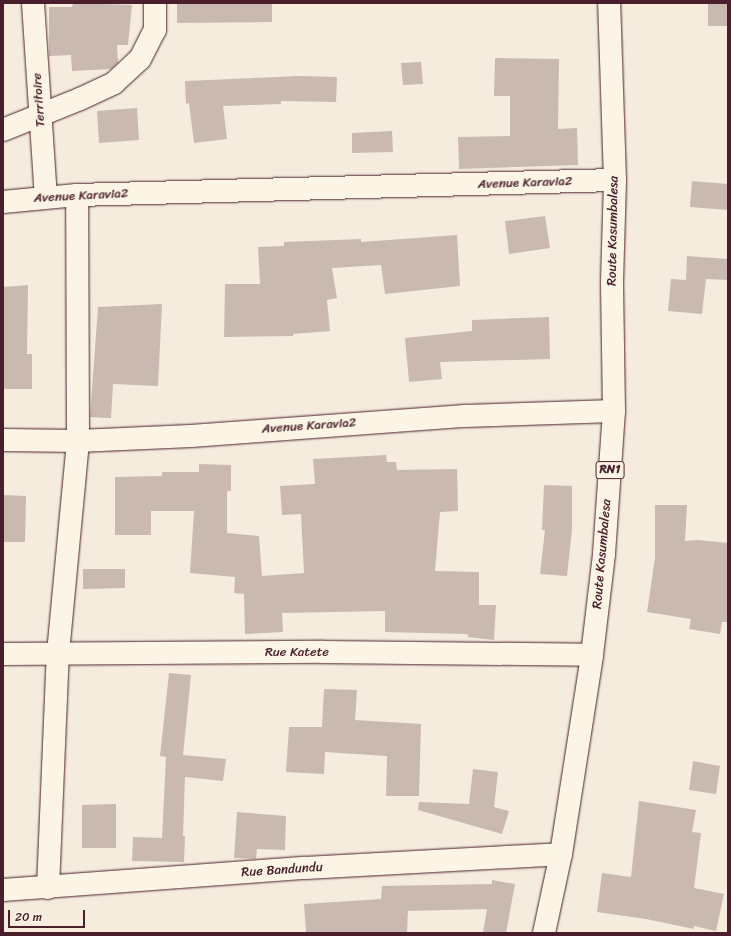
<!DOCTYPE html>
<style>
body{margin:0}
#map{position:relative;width:731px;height:936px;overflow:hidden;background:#f5ecde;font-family:Sriracha,sans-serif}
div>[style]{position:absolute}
.building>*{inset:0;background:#cab9b1}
.roads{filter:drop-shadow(0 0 1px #4a1f2b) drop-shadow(0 0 1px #4a1f2b)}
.minor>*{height:22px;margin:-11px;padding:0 11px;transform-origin:11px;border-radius:11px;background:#fcf5e5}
.highway>*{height:22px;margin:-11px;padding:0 11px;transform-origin:11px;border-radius:11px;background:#fcf5e5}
span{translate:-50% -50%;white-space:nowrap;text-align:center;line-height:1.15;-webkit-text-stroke:4px #fcf5e5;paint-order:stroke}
.shield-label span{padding:1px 3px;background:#fcf5e5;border:1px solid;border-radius:3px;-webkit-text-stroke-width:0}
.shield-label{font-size:12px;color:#4a1f2b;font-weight:700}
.street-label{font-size:13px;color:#4a1f2b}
.frame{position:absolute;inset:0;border:4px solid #4a1f2b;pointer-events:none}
.scale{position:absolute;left:8px;top:910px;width:77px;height:18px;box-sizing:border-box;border:2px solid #4a1f2b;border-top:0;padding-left:5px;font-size:12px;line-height:14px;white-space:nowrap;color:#4a1f2b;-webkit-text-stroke:3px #fcf5e5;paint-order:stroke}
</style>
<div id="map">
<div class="building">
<div style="clip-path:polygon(73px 3px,132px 5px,128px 45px,117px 45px,118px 63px,111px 69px,72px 71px,71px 55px,49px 56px,49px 7px,72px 7px)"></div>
<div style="clip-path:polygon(177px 3px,272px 3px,272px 22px,177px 23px)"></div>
<div style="clip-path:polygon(708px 3px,728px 3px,728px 26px,708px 26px)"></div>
<div style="clip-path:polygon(495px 58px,559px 59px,558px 129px,577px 128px,578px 165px,459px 169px,458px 137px,510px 136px,510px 96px,494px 96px)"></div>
<div style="clip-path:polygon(421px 62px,423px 84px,403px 85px,401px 63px)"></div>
<div style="clip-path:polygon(299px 76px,337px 77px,336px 102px,281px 101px,281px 104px,223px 106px,227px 139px,194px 143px,189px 103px,186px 104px,185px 81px)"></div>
<div style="clip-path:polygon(137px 108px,139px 140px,99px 143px,97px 111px)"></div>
<div style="clip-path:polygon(392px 131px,393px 152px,352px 153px,352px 133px)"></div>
<div style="clip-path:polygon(692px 181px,728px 184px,728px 210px,690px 207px)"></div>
<div style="clip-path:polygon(545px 216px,550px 248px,509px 254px,505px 221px)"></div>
<div style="clip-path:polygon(457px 235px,460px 286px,385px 294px,381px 265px,332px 268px,337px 298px,327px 300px,330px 331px,293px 334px,293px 336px,224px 337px,225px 284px,260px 284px,258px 247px,284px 246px,284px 242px,361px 239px,361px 242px)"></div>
<div style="clip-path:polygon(687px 256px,728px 259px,728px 280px,706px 279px,702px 314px,668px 311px,671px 279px,686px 280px)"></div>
<div style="clip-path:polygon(28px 285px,27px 354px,32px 354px,32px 389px,3px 389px,3px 287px)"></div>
<div style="clip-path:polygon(162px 304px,158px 386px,113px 384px,111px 418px,90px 417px,98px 307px)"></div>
<div style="clip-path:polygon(549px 317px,550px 359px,440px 362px,442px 379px,409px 382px,405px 338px,472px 331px,472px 320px)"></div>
<div style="clip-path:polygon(386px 455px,387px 462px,396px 462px,397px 470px,457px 469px,458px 511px,440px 512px,435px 571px,479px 572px,479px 605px,496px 605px,494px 640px,468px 637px,468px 634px,385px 632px,385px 611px,282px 613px,283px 632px,245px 634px,244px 594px,234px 593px,235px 577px,190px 573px,194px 511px,151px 511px,151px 535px,115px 535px,115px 477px,162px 476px,162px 472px,199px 472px,199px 464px,231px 465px,231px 491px,227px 491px,227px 533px,259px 536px,262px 576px,304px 573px,301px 514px,282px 515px,280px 486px,315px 484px,313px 459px)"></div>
<div style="clip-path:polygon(544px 485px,572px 486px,572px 530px,567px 576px,540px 574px,545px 530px,542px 530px)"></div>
<div style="clip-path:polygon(3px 495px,26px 496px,25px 542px,3px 542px)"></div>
<div style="clip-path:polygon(655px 505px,687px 505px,685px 541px,698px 540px,728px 543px,728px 622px,722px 622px,720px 634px,689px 629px,691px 619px,647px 612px,655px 558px)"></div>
<div style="clip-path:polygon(83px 569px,125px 569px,125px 588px,83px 589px)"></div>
<div style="clip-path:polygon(169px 673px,191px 675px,183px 755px,226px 759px,223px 781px,185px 777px,183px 836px,185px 836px,184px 862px,132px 861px,133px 837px,162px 838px,166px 757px,160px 756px)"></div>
<div style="clip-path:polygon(324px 689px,357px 690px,355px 720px,421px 724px,419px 796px,386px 796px,387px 756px,325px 752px,324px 774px,286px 772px,289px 727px,322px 727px)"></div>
<div style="clip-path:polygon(693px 761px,720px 766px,716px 794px,689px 790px)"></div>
<div style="clip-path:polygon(473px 769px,498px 772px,494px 807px,509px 811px,502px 834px,418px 810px,419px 802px,469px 804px)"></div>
<div style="clip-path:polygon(639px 801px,696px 810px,692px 832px,701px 833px,694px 888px,724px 894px,716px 931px,694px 926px,694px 929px,646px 919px,597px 912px,602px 873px,631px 877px)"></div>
<div style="clip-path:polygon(116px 804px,116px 848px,82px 848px,82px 805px)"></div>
<div style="clip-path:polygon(237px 812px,286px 816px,285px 850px,257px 849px,256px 859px,234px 858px)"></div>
<div style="clip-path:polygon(492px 880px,515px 884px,506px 933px,483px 933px,487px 909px,408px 911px,407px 933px,306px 933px,304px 904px,381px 899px,382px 886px,492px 884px)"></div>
</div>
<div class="roads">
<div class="minor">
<div style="left:33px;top:3px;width:195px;rotate:86.2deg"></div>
<div style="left:3px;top:130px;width:83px;rotate:-21.9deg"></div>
<div style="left:80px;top:99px;width:38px;rotate:-25deg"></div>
<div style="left:114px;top:83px;width:35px;rotate:-43deg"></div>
<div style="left:140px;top:59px;width:33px;rotate:-63deg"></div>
<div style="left:155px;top:30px;width:27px;rotate:-90deg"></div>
<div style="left:3px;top:202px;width:74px;rotate:-5.4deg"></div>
<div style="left:77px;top:195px;width:538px;rotate:-1.6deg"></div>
<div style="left:3px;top:440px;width:75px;rotate:0.8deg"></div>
<div style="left:78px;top:441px;width:113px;rotate:-2.5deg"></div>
<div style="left:191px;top:436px;width:275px;rotate:-4.2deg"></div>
<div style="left:465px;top:416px;width:149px;rotate:-1.9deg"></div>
<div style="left:3px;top:654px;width:320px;rotate:-0.4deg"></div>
<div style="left:323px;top:652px;width:269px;rotate:0.6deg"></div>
<div style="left:48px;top:888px;width:235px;rotate:-87.6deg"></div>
<div style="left:58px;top:653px;width:213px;rotate:-84.6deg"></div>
<div style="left:78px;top:441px;width:246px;rotate:-90.2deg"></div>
<div style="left:3px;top:890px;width:303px;rotate:-4.2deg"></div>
<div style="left:305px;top:868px;width:256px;rotate:-3.1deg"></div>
</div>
<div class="highway">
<div style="left:544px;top:933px;width:81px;rotate:-77.9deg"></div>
<div style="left:561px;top:854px;width:201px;rotate:-81.1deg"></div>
<div style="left:592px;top:655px;width:102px;rotate:-83.2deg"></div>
<div style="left:604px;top:554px;width:143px;rotate:-86deg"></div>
<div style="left:614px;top:411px;width:129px;rotate:-90.9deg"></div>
<div style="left:612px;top:282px;width:102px;rotate:-88.3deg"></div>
<div style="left:615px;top:180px;width:177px;rotate:-91.9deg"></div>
</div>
</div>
<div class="shield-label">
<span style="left:610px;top:470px">RN1</span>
</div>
<div class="street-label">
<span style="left:39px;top:100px;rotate:-94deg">Territoire</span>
<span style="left:525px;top:183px;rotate:-2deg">Avenue Karavia2</span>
<span style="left:81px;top:196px;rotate:-3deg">Avenue Karavia2</span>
<span style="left:613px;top:231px;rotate:-89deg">Route Kasumbalesa</span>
<span style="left:309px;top:426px;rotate:-4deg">Avenue Karavia2</span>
<span style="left:602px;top:554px;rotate:-85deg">Route Kasumbalesa</span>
<span style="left:297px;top:652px">Rue Katete</span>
<span style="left:282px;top:870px;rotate:-4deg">Rue Bandundu</span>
</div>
<div class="frame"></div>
<div class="scale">20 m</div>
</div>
